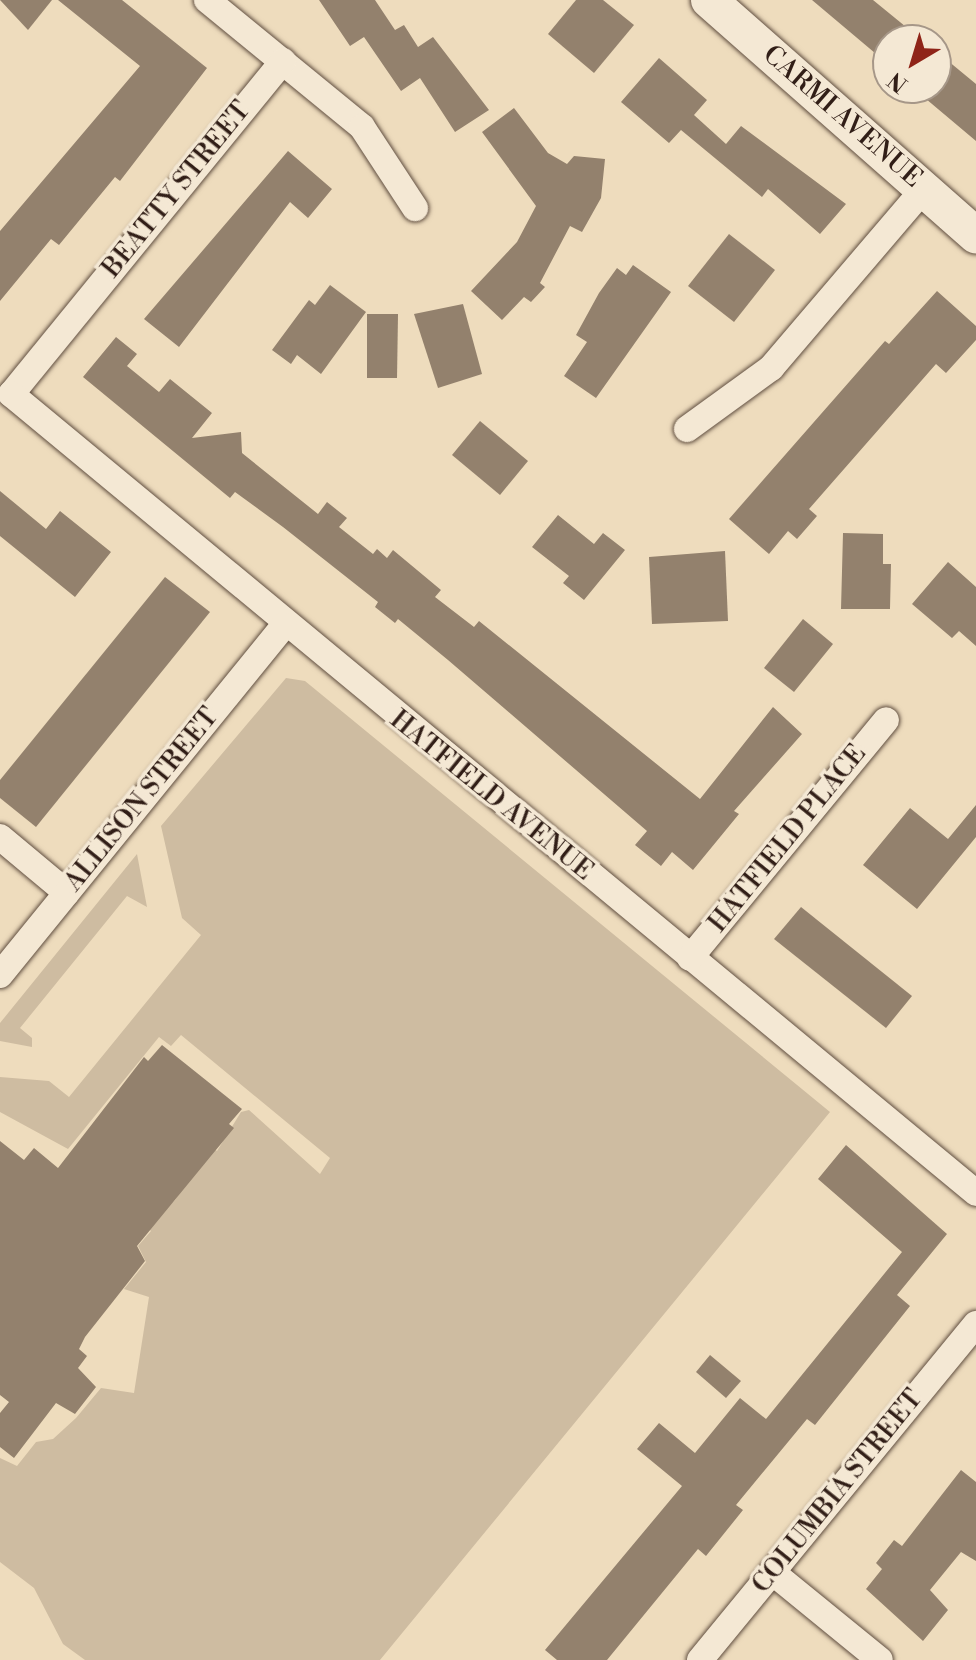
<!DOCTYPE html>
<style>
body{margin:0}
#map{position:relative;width:976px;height:1660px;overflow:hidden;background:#eedcbd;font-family:"Libre Bodoni",serif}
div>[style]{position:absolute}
.green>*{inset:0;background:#cebca1}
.building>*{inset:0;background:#93816d}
.roads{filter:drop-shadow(0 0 2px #604e40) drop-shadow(0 0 2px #604e40)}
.street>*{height:26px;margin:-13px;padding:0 13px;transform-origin:13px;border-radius:13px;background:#f4e8d4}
.secondary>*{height:36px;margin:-18px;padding:0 18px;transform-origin:18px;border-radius:18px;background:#f4e8d4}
span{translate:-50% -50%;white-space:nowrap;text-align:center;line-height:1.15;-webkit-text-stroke:7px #f4e8d4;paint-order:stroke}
.street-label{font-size:26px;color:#311e17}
.north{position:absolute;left:872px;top:24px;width:80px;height:80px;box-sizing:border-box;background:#f4e8d4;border:2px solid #a69788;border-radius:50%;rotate:218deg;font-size:22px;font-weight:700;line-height:32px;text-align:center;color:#311e17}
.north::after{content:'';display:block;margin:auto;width:28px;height:36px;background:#8f2418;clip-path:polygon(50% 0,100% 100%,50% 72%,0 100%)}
</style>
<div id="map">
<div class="green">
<div style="clip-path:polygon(286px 678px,305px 681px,830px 1112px,380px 1660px,85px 1660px,63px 1644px,34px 1588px,0 1562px,0 1458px,17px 1466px,36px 1442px,53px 1439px,76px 1418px,101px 1388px,134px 1393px,149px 1297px,124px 1289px,146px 1262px,138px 1246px,151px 1231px,146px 1226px,175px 1200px,211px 1147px,217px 1151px,241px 1112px,249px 1110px,320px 1174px,330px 1158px,181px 1035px,171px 1046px,159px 1037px,68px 1149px,0 1112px,0 1077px,49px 1081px,69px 1097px,201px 935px,182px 918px,161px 826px)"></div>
<div style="clip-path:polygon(137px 854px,147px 907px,127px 896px,20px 1028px,32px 1038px,32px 1047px,0 1041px,0 1023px)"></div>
</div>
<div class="building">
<div style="clip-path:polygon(0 0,52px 0,28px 30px)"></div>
<div style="clip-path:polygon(58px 0,122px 0,207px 68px,120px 181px,115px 177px,59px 245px,51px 239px,0 301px,0 231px,140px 66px)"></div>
<div style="clip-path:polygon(319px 0,375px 0,395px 30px,404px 25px,418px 47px,433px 37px,489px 110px,455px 132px,420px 78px,401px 91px,364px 37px,350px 46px)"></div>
<div style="clip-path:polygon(576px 0,603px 0,634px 25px,594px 73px,548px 34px)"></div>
<div style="clip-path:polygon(812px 0,873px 0,922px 40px,888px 40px,888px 64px)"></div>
<div style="clip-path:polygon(936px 51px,976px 84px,976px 141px,913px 88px,936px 88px)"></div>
<div style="clip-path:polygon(659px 58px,707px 100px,694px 115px,726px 144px,741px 126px,846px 204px,820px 234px,768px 189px,762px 197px,681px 130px,669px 143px,621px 102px)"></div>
<div style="clip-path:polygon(514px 108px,548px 153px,567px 164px,574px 156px,605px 159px,601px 198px,582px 232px,570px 226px,540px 283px,545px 287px,531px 302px,524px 297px,502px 320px,471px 291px,517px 242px,536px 206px,482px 132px)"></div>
<div style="clip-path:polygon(288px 151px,332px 189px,308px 218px,290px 202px,179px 347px,144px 319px)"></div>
<div style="clip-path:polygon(729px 234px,775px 270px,734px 322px,688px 286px)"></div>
<div style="clip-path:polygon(633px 265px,671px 292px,596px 398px,564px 376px,587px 342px,576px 335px,599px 293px,617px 268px,626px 275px)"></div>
<div style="clip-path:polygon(330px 285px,366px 312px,321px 374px,297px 355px,291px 364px,272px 350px,309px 300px,315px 305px)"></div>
<div style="clip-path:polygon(937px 291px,976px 326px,976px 340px,946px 373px,936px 364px,809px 509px,817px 516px,797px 539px,788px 531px,769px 554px,729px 519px,885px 341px,889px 344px)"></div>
<div style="clip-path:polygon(463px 304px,482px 374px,438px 388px,414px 314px)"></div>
<div style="clip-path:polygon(367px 314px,398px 314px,397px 378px,367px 378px)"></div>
<div style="clip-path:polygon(116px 337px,137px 354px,127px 366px,159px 392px,170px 379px,212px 413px,192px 438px,241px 432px,242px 453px,318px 514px,327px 502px,347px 518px,339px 527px,373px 554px,377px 549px,387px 558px,393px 550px,441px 590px,435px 597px,474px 627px,479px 621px,700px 799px,773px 707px,802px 734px,734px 811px,739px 814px,693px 870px,672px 852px,661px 866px,635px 845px,647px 831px,448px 660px,398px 619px,395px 623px,375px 607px,378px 602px,283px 527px,235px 492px,230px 498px,83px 377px)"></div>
<div style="clip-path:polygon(480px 421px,528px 461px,500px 495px,452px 455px)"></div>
<div style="clip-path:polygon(0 491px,46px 529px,60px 511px,111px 552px,75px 597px,0 536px)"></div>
<div style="clip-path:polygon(558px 515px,594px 544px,603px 533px,625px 550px,584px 600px,563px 583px,569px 576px,532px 547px)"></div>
<div style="clip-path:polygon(843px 533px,883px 534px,883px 564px,891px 564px,890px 609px,841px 609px)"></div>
<div style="clip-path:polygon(725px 551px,728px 621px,652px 624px,649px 557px)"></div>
<div style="clip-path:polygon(948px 562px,976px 587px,976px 646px,959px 631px,952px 638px,912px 604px)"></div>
<div style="clip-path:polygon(165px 577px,210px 612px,36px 827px,0 798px,0 780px)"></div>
<div style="clip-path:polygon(803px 619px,833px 644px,794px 692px,764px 668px)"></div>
<div style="clip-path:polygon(976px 805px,976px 837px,917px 909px,863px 865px,910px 808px,948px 839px)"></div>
<div style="clip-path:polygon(801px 907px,912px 996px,886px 1028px,774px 939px)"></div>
<div style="clip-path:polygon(162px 1045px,242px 1109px,229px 1124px,234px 1128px,137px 1246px,145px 1261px,85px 1337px,79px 1349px,87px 1356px,78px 1368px,96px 1387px,75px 1414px,56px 1403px,14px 1458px,0 1447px,0 1413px,9px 1402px,0 1395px,0 1141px,24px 1160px,34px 1148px,58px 1168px,144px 1057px,148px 1061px)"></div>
<div style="clip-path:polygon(846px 1145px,947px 1234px,897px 1295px,910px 1306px,815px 1425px,807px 1419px,736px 1505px,743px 1510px,706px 1556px,698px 1549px,607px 1660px,557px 1660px,545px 1650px,682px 1486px,637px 1449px,659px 1423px,695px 1453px,740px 1398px,766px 1419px,902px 1252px,818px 1179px)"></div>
<div style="clip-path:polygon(710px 1355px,741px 1381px,726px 1398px,696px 1372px)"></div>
<div style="clip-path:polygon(961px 1470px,976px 1482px,976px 1561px,961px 1552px,930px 1590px,948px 1610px,923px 1641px,866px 1589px,882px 1569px,876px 1563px,894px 1540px,902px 1546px)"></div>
</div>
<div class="roads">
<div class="street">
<div style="left:207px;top:0;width:200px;rotate:39.3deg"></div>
<div style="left:362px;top:127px;width:97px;rotate:56.8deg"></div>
<div style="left:283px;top:61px;width:430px;rotate:129.2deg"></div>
<div style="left:11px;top:394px;width:1253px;rotate:39.62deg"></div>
<div style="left:687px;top:429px;width:104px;rotate:-36deg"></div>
<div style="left:771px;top:368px;width:235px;rotate:-49.5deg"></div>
<div style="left:0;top:837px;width:87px;rotate:39.9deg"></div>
<div style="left:690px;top:958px;width:308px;rotate:-50.5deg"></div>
<div style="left:0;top:975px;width:450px;rotate:-50.9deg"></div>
<div style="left:772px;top:1572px;width:139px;rotate:39.2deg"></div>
<div style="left:700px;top:1660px;width:435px;rotate:-50.6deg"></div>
</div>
<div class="secondary">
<div style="left:709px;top:0;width:356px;rotate:41.4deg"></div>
</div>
</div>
<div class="street-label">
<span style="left:842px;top:117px;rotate:41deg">CARMI AVENUE</span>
<span style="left:177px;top:190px;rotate:-51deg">BEATTY STREET</span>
<span style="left:491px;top:796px;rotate:39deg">HATFIELD AVENUE</span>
<span style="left:142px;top:800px;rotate:-51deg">ALLISON STREET</span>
<span style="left:788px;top:839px;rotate:-51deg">HATFIELD PLACE</span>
<span style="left:838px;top:1492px;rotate:-51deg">COLUMBIA STREET</span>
</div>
<div class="north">N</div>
</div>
